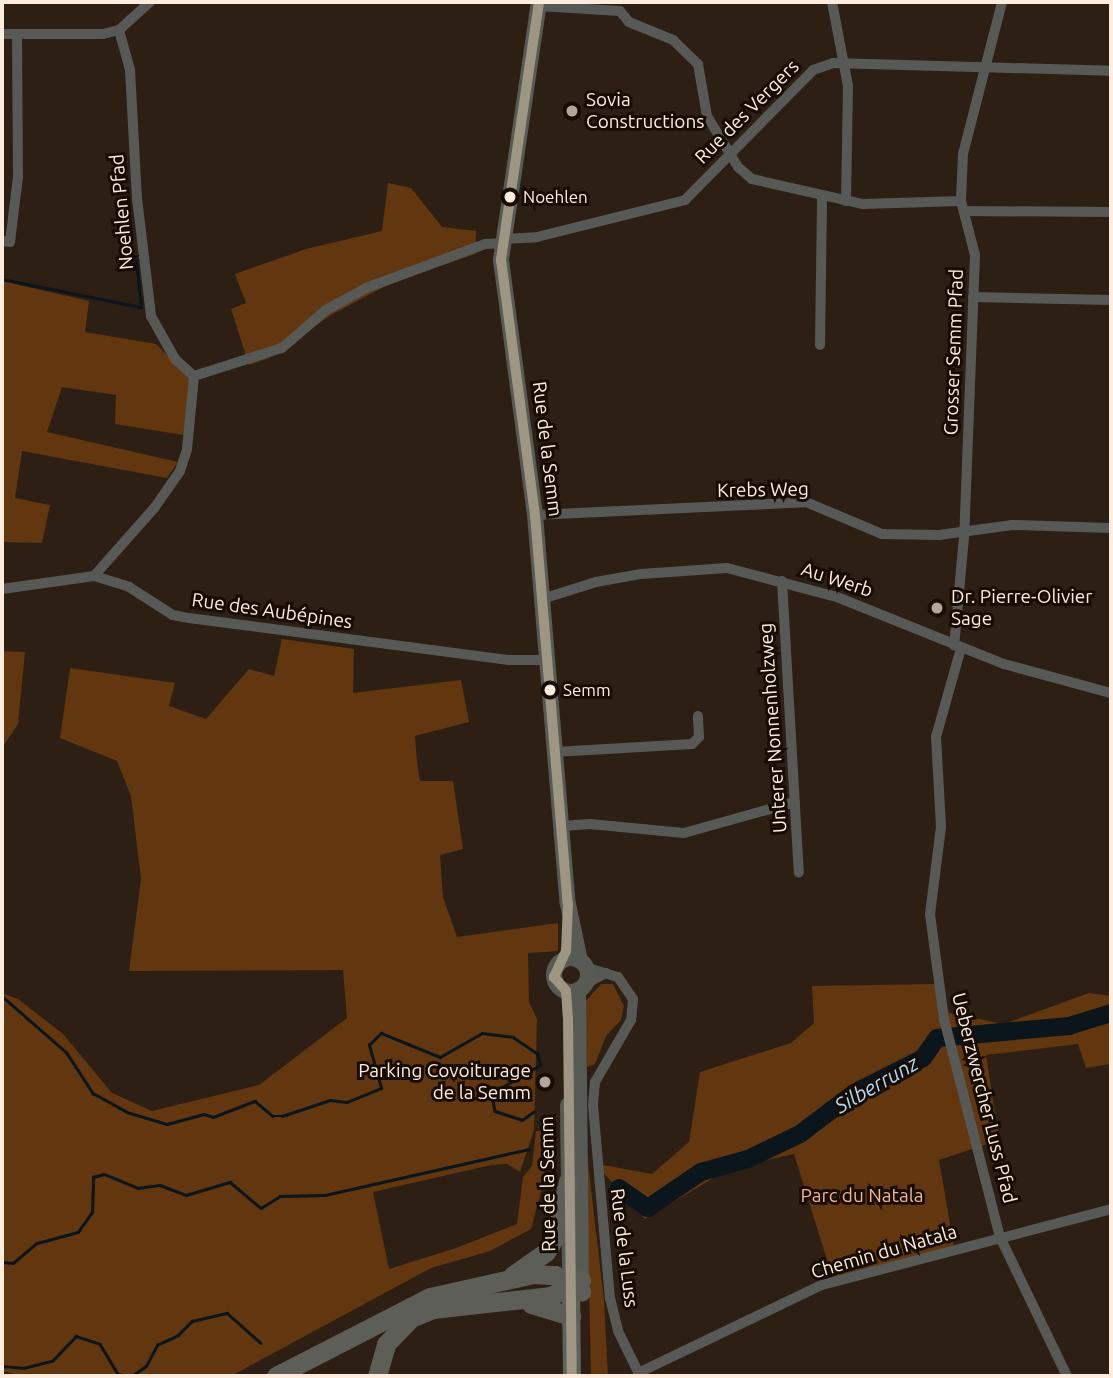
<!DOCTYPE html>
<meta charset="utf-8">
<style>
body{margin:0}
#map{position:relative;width:1113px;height:1378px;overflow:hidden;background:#2d1f13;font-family:Ubuntu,sans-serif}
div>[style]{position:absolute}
.green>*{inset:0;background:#62370f}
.stream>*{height:2.5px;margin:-1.25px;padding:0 1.25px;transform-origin:1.25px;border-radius:1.25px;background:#0a151c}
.river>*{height:18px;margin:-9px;padding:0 9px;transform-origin:9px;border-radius:9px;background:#0a151c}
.street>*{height:10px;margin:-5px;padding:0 5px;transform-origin:5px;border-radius:5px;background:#565956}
.secondary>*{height:16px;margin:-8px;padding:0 8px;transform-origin:8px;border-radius:8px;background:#585b55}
.secondary>.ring{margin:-8px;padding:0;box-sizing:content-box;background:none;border:16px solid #585b55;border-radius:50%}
.primary>*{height:18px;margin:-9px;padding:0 9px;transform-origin:9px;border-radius:9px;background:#5f625d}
.highway>*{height:19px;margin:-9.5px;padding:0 9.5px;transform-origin:9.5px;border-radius:9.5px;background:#5d5e58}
.bus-1>*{height:10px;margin:-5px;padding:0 5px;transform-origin:5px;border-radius:5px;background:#9e9682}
.dots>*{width:19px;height:19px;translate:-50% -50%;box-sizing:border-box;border:4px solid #170c04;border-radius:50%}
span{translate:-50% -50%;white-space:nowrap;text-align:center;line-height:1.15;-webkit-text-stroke:6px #170c04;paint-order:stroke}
.bus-label{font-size:17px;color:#feecdf}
.left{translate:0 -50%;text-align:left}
.poi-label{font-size:19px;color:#feecdf}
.right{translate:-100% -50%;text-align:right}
.street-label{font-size:19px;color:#feecdf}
.park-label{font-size:19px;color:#f6b582}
.water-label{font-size:21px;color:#acdbfc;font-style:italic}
.frame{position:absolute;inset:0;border:4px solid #feecdf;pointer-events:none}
</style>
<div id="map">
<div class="green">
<div style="clip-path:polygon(388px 183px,411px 188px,442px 227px,476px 231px,475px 254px,389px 284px,331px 315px,269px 358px,249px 365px,231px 309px,246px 303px,235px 274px,306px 249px,382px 231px)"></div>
<div style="clip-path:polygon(2px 281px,89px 301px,85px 332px,156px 344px,192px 380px,190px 436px,115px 424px,116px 395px,62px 387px,47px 432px,178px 462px,167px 478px,22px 451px,15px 498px,50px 505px,42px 543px,2px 542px)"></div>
<div style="clip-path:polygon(282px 639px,354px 649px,353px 693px,461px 680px,469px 722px,415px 736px,417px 762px,420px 781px,453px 781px,463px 849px,440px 855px,443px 897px,457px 937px,558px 923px,558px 951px,528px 953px,529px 1002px,537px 1019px,534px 1130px,520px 1172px,507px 1164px,491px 1165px,373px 1192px,389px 1269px,456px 1248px,517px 1224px,523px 1177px,532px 1166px,536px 1131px,547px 1132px,544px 1180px,531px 1229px,490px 1251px,431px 1268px,231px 1376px,22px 1376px,2px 1371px,2px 993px,18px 999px,63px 1034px,112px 1093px,152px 1111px,259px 1085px,347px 1018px,343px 970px,129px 971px,141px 879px,131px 796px,117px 761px,60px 738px,70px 668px,175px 683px,169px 706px,206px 719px,249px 669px,274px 676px)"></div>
<div style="clip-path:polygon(2px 651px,25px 652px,18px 724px,2px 748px)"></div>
<div style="clip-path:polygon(601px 984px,613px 984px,624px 1006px,621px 1020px,606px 1036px,595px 1064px,587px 1067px,585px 1002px)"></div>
<div style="clip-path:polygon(937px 984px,949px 1013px,1004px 1024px,1089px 993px,1111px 996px,1111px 1064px,1086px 1068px,1078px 1044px,986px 1055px,999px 1140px,939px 1160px,954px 1247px,833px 1279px,794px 1154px,730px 1168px,645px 1219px,602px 1171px,603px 1165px,652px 1174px,689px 1142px,700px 1072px,791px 1043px,814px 1023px,812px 986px)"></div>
<div style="clip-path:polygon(586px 1145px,604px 1301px,608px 1376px,591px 1376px)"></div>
</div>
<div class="stream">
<div style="left:2px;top:279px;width:142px;rotate:11.4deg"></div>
<div style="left:141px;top:307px;width:46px;rotate:-96.2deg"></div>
<div style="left:136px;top:261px;width:4px;rotate:-14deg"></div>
<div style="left:2px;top:996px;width:86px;rotate:41.2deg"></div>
<div style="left:67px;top:1053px;width:48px;rotate:57deg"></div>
<div style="left:93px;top:1093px;width:39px;rotate:29deg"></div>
<div style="left:127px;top:1112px;width:42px;rotate:16.7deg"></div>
<div style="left:167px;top:1124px;width:38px;rotate:-15deg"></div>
<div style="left:204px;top:1114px;width:9px;rotate:18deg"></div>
<div style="left:213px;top:1117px;width:45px;rotate:-20.9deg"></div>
<div style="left:255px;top:1101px;width:23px;rotate:40deg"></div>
<div style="left:273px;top:1116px;width:9px"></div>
<div style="left:282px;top:1116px;width:51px;rotate:-18.4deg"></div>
<div style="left:330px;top:1100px;width:17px;rotate:7deg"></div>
<div style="left:347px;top:1102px;width:37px;rotate:-22deg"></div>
<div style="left:381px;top:1088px;width:45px;rotate:-105.6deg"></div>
<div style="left:369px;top:1045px;width:17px;rotate:-45deg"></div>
<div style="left:381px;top:1033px;width:64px;rotate:22.1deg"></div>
<div style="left:440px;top:1057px;width:48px;rotate:-29.7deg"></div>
<div style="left:482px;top:1033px;width:31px;rotate:7deg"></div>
<div style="left:513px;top:1037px;width:29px;rotate:34deg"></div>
<div style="left:537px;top:1053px;width:13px;rotate:72deg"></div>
<div style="left:541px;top:1065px;width:48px;rotate:149.7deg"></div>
<div style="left:500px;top:1089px;width:13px;rotate:122deg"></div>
<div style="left:493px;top:1100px;width:11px;rotate:80deg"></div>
<div style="left:495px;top:1111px;width:28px;rotate:18deg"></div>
<div style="left:522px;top:1120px;width:14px;rotate:-36deg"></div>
<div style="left:2px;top:1262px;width:11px;rotate:5deg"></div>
<div style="left:13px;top:1263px;width:31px;rotate:-40deg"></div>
<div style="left:37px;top:1243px;width:42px;rotate:-15deg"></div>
<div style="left:78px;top:1232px;width:24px;rotate:-55deg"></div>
<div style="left:92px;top:1212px;width:35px;rotate:-88deg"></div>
<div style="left:93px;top:1177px;width:11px;rotate:-15deg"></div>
<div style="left:104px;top:1174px;width:37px;rotate:22deg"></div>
<div style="left:138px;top:1188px;width:22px;rotate:-8deg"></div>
<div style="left:160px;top:1185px;width:28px;rotate:21deg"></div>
<div style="left:186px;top:1195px;width:46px;rotate:-16.5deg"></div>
<div style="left:230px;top:1182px;width:40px;rotate:40deg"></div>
<div style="left:261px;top:1208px;width:22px;rotate:-32deg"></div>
<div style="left:280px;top:1196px;width:45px;rotate:-1.3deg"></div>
<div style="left:325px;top:1195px;width:209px;rotate:-12.7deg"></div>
<div style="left:2px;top:1366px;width:21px;rotate:5deg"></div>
<div style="left:23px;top:1368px;width:30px;rotate:-14deg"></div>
<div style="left:52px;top:1361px;width:35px;rotate:-46deg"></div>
<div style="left:76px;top:1336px;width:25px;rotate:18deg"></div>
<div style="left:100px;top:1344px;width:35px;rotate:59deg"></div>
<div style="left:118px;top:1374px;width:9px;rotate:13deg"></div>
<div style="left:132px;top:1376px;width:17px;rotate:-36deg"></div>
<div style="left:146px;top:1366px;width:24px;rotate:-62deg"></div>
<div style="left:157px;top:1345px;width:23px;rotate:-25deg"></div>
<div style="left:178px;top:1335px;width:20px;rotate:-45deg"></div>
<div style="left:192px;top:1321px;width:36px;rotate:-13deg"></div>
<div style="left:227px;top:1313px;width:45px;rotate:41.4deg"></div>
</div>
<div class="river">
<div style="left:619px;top:1188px;width:35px;rotate:35deg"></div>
<div style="left:648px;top:1208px;width:64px;rotate:-34.2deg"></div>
<div style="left:701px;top:1172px;width:49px;rotate:-15.5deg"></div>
<div style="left:748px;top:1159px;width:58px;rotate:-25.7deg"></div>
<div style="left:800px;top:1134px;width:68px;rotate:-37.2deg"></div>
<div style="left:854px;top:1093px;width:77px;rotate:-26.9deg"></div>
<div style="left:923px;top:1058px;width:24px;rotate:-55deg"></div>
<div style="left:937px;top:1038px;width:133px;rotate:-5.2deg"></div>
<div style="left:1069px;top:1026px;width:44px;rotate:-17.2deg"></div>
</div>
<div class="street">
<div style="left:832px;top:2px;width:86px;rotate:79.2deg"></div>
<div style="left:848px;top:86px;width:115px;rotate:91deg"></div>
<div style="left:539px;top:6px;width:81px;rotate:3.5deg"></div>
<div style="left:620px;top:11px;width:14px;rotate:51deg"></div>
<div style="left:629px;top:22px;width:48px;rotate:22.2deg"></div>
<div style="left:673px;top:40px;width:35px;rotate:44deg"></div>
<div style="left:698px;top:64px;width:53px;rotate:80.2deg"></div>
<div style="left:707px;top:116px;width:60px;rotate:58.7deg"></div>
<div style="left:738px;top:167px;width:18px;rotate:41deg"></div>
<div style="left:752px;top:179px;width:114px;rotate:12.7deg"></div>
<div style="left:863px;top:204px;width:98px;rotate:-1.8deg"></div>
<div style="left:961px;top:201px;width:56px;rotate:75.5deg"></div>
<div style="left:975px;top:255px;width:282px;rotate:92.2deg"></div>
<div style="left:964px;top:537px;width:109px;rotate:95.2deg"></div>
<div style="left:119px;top:30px;width:41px;rotate:74.6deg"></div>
<div style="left:130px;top:70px;width:128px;rotate:86.9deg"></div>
<div style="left:137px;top:198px;width:119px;rotate:83.2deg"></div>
<div style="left:151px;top:316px;width:49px;rotate:60.8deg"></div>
<div style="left:175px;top:359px;width:25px;rotate:42deg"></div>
<div style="left:2px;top:34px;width:101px"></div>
<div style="left:103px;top:34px;width:16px;rotate:-14deg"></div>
<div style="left:119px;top:30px;width:42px;rotate:-42.1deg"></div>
<div style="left:961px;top:201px;width:47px;rotate:-87.6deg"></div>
<div style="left:963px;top:154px;width:157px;rotate:-75.6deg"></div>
<div style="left:964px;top:211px;width:147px;rotate:0.4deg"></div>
<div style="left:503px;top:239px;width:34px;rotate:-3deg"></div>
<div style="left:537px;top:237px;width:153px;rotate:-14deg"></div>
<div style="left:685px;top:200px;width:182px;rotate:-45.4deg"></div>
<div style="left:813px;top:70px;width:21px;rotate:-19deg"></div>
<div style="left:833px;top:63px;width:278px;rotate:1.6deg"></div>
<div style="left:2px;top:241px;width:8px;rotate:7deg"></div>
<div style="left:10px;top:242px;width:65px;rotate:-83deg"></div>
<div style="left:18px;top:177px;width:143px;rotate:-90.4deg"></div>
<div style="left:973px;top:297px;width:138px;rotate:1.2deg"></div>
<div style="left:820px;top:345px;width:148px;rotate:-89.2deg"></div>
<div style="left:535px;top:515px;width:271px;rotate:-2.7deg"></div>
<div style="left:806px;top:502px;width:82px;rotate:22.8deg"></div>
<div style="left:882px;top:534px;width:57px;rotate:1deg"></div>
<div style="left:939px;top:535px;width:74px;rotate:-7.8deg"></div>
<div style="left:1012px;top:525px;width:99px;rotate:1.7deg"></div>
<div style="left:94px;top:576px;width:92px;rotate:-48.5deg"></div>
<div style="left:155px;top:507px;width:44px;rotate:-55.2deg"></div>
<div style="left:180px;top:471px;width:23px;rotate:-72deg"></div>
<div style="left:187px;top:449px;width:73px;rotate:-84.5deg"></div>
<div style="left:194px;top:376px;width:92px;rotate:-17.7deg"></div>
<div style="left:282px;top:348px;width:58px;rotate:-40.8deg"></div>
<div style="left:326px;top:310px;width:46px;rotate:-28.8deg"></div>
<div style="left:366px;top:288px;width:127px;rotate:-20.3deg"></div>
<div style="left:485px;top:244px;width:18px;rotate:-3deg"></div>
<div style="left:782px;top:581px;width:292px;rotate:86.7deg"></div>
<div style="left:2px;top:589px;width:93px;rotate:-8deg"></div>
<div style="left:94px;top:576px;width:37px;rotate:17deg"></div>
<div style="left:129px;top:587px;width:52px;rotate:32.5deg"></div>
<div style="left:173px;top:615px;width:16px;rotate:11deg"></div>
<div style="left:189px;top:618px;width:323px;rotate:7.5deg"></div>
<div style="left:509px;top:660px;width:38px"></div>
<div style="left:542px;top:599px;width:57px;rotate:-17.5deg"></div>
<div style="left:596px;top:582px;width:46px;rotate:-10.1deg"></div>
<div style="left:641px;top:574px;width:86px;rotate:-4deg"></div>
<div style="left:727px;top:568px;width:114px;rotate:14.8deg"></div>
<div style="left:837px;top:597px;width:180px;rotate:21.9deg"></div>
<div style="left:1004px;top:664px;width:111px;rotate:15.2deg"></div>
<div style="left:961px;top:648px;width:92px;rotate:105.7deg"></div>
<div style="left:936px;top:737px;width:90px;rotate:86.8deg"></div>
<div style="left:941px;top:827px;width:88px;rotate:97.2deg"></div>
<div style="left:930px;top:914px;width:106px;rotate:82.4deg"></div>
<div style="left:944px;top:1019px;width:225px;rotate:75.6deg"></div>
<div style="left:1000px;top:1237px;width:154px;rotate:64.3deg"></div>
<div style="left:555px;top:752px;width:137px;rotate:-3.3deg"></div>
<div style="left:692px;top:744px;width:10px;rotate:-45deg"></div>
<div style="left:699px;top:737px;width:21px;rotate:-93deg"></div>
<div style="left:562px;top:826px;width:28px;rotate:-4deg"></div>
<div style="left:590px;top:824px;width:94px;rotate:5.5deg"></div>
<div style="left:684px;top:833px;width:115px;rotate:-15.6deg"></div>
<div style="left:585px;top:967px;width:34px;rotate:17deg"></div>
<div style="left:618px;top:977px;width:27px;rotate:56deg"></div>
<div style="left:633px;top:999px;width:21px;rotate:95deg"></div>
<div style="left:631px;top:1020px;width:72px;rotate:120.1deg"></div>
<div style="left:595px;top:1082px;width:23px;rotate:95deg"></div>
<div style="left:593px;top:1105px;width:194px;rotate:85deg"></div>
<div style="left:610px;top:1298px;width:34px;rotate:76deg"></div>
<div style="left:618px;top:1331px;width:50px;rotate:63.9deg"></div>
<div style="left:584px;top:985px;width:25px;rotate:-29deg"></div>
<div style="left:638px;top:1373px;width:204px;rotate:-25.6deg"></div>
<div style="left:822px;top:1285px;width:299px;rotate:-14.7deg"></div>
</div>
<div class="secondary">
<div style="left:539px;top:2px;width:261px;rotate:98.4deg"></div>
<div style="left:501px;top:260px;width:257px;rotate:82.4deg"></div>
<div style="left:535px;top:515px;width:390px;rotate:85.2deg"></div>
<div style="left:568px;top:904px;width:58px;rotate:78.1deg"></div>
<div class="ring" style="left:554px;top:958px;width:18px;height:18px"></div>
<div style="left:578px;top:990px;width:301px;rotate:89.4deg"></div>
<div style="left:568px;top:1105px;width:163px;rotate:89.3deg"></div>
</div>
<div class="primary">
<div style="left:571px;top:1286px;width:90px;rotate:89.4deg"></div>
</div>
<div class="highway">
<div style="left:513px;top:1275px;width:40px;rotate:-34.9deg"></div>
<div style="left:546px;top:1252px;width:17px;rotate:-59deg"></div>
<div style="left:555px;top:1237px;width:57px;rotate:-76.9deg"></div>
<div style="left:531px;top:1304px;width:42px;rotate:16.7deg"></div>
<div style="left:276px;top:1376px;width:173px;rotate:-27.2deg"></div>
<div style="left:430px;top:1297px;width:106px;rotate:-12.6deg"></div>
<div style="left:533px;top:1274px;width:22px;rotate:3deg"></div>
<div style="left:555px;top:1275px;width:31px;rotate:32deg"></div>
<div style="left:377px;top:1376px;width:33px;rotate:-74deg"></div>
<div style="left:386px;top:1344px;width:36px;rotate:-46deg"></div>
<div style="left:411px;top:1318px;width:24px;rotate:-22deg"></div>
<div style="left:433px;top:1309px;width:119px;rotate:-6.3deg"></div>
<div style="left:551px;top:1296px;width:34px;rotate:-28deg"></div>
</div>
<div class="bus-1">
<div style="left:539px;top:2px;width:261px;rotate:98.4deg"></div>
<div style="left:501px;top:260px;width:257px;rotate:82.4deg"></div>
<div style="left:535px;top:515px;width:390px;rotate:85.2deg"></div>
<div style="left:568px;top:904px;width:47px;rotate:92.4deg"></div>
<div style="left:566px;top:951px;width:29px;rotate:115deg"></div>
<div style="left:554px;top:977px;width:18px;rotate:49deg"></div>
<div style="left:566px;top:991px;width:27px;rotate:86deg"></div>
<div style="left:568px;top:1018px;width:358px;rotate:89.4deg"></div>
</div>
<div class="dots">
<div style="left:572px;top:111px;background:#b5a498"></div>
<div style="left:510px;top:197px;background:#feecdf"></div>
<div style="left:937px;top:608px;background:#b5a498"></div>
<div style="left:550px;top:690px;background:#feecdf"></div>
<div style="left:545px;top:1082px;background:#b5a498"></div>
</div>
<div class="bus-label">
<span class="left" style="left:523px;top:197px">Noehlen</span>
<span class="left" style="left:563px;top:690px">Semm</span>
</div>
<div class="poi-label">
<span class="left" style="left:586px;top:111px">Sovia<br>Constructions</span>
<span class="left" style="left:951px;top:608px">Dr. Pierre-Olivier<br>Sage</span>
<span class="right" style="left:531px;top:1082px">Parking Covoiturage<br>de la Semm</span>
</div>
<div class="street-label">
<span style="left:747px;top:112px;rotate:-45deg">Rue des Vergers</span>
<span style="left:122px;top:212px;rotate:-95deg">Noehlen Pfad</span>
<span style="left:954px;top:352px;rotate:-88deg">Grosser Semm Pfad</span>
<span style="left:547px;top:449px;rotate:83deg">Rue de la Semm</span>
<span style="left:763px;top:490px;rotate:-1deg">Krebs Weg</span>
<span style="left:837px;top:580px;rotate:18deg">Au Werb</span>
<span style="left:272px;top:611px;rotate:8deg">Rue des Aubépines</span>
<span style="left:773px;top:728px;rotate:-94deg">Unterer Nonnenholzweg</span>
<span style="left:984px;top:1098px;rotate:76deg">Ueberzwercher Luss Pfad</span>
<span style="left:548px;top:1184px;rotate:-91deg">Rue de la Semm</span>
<span style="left:624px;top:1248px;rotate:83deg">Rue de la Luss</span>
<span style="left:884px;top:1252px;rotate:-16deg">Chemin du Natala</span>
</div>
<div class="park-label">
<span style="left:862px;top:1196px">Parc du Natala</span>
</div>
<div class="water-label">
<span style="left:876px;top:1084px;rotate:-30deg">Silberrunz</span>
</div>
<div class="frame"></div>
</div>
